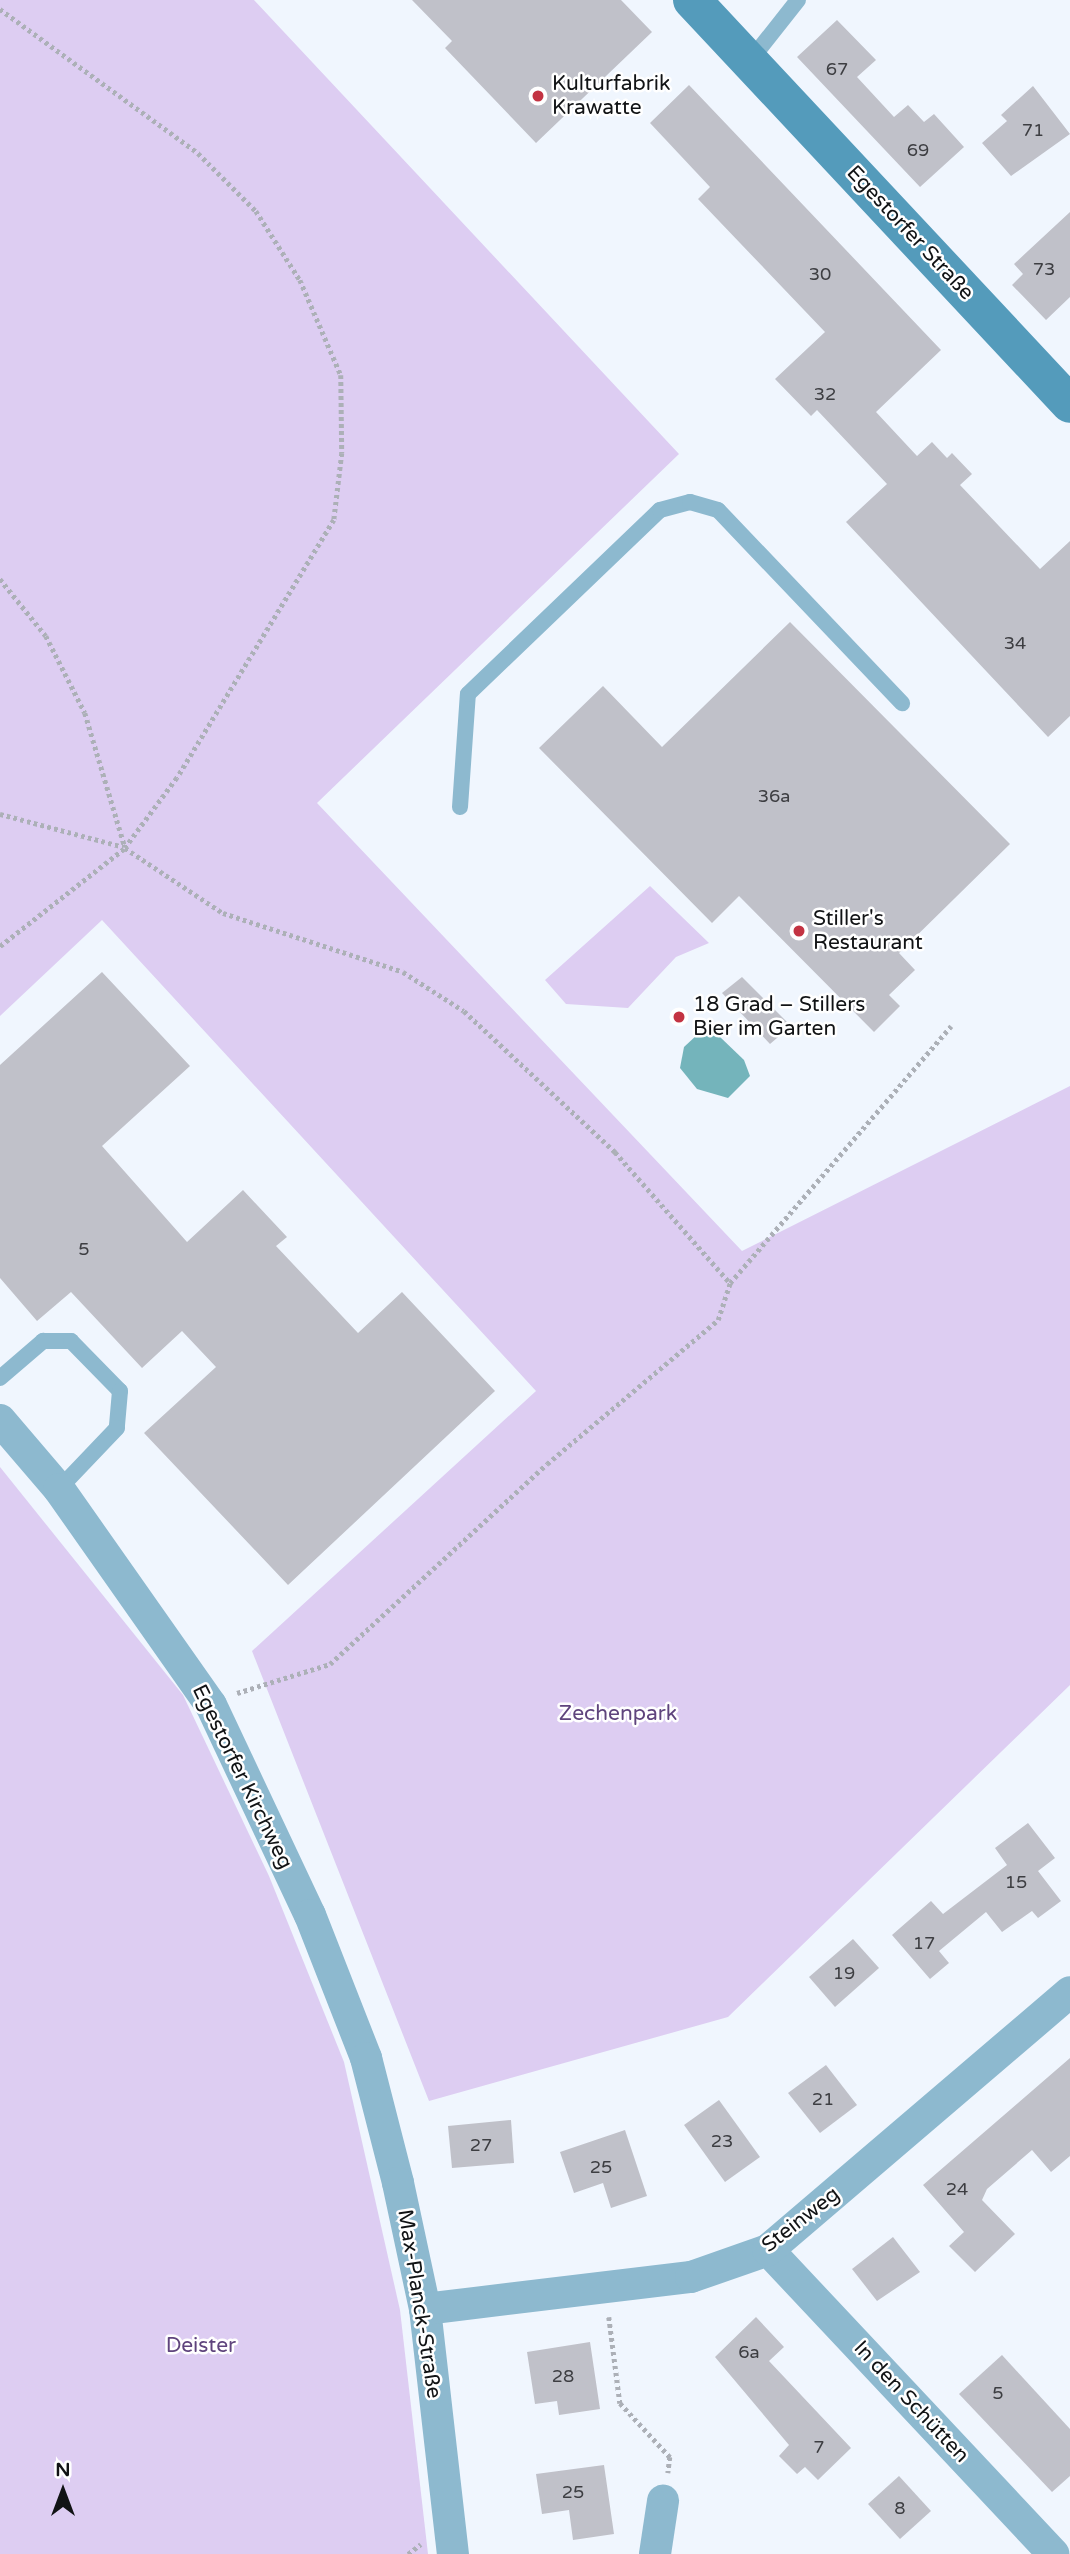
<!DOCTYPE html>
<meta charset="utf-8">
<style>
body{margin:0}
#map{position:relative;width:1070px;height:2554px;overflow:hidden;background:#f0f6fe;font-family:"Varela Round",sans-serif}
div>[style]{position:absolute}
.green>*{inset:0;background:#ddcdf2}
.water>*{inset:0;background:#74b4bb}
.building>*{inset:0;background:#c0c1c9}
.path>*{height:4.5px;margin-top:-2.25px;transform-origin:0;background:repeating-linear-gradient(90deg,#acb0b7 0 3.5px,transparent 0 7px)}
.service>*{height:16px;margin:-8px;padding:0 8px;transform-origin:8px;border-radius:8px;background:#8db9cf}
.minor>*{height:32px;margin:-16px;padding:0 16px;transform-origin:16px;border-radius:16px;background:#8db9cf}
.secondary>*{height:38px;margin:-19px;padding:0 19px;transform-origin:19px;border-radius:19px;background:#549bbb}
.dots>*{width:19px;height:19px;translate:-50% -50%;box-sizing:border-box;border:4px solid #fff;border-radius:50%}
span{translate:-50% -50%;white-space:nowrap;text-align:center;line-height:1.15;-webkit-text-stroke:5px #fff;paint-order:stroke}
.number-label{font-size:18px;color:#3d3e42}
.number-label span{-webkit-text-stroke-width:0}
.poi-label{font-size:21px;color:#111315}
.left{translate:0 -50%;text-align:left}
.street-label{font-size:21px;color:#111315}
.park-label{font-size:21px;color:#5f447d}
.north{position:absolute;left:28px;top:2456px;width:70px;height:70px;-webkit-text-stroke:5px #fff;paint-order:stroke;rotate:0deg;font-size:19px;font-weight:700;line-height:28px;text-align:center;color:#111315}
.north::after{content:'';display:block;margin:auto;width:24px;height:32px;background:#111315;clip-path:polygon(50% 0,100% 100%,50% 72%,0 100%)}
</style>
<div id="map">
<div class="green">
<div style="clip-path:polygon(0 0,254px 0,679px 454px,317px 803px,742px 1251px,1070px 1086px,1070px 1685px,728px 2017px,429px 2101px,252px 1651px,536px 1391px,102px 920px,0 1016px)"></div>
<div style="clip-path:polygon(650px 886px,709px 943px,676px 957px,628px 1008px,566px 1004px,545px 980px)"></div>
<div style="clip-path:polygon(0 1467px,183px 1695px,269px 1876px,344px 2062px,400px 2310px,428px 2554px,0 2554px)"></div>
</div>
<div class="water">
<div style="clip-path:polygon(698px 1034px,719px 1036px,744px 1060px,750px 1076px,728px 1098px,697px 1089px,680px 1068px,684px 1047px)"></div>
</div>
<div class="building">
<div style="clip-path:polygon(412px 0,621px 0,652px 32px,536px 143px,445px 48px,452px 41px)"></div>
<div style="clip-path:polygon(837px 20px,876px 60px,857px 77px,894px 117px,908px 105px,924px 122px,934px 114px,964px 147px,920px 187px,797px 57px)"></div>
<div style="clip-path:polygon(689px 85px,941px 350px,876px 412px,917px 456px,932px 442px,947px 458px,952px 453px,972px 474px,960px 485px,1040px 569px,1070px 541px,1070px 716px,1048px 737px,846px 522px,887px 484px,817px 410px,811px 416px,775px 379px,825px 332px,698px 199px,710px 187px,650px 123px)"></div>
<div style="clip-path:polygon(1033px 86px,1070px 134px,1011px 176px,982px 143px,1007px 121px,1001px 115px)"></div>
<div style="clip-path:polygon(1070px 212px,1070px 297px,1046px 320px,1012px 285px,1023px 274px,1014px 264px)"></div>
<div style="clip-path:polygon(790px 622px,1010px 844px,899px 953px,915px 970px,889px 995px,900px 1006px,874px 1032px,739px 896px,712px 923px,539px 748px,603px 686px,662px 747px)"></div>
<div style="clip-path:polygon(102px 972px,190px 1066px,102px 1146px,187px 1242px,243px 1190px,287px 1237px,276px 1246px,358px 1333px,402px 1292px,495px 1391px,288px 1585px,144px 1433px,216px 1367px,182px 1331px,142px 1368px,71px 1292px,37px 1321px,0 1278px,0 1065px)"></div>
<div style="clip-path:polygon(742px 977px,791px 1026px,770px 1044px,722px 993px)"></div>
<div style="clip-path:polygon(1028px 1823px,1055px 1858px,1038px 1871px,1061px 1901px,1038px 1918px,1032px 1911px,1002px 1932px,986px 1912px,939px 1951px,949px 1963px,930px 1979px,892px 1935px,931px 1901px,943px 1914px,1007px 1865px,995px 1848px)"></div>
<div style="clip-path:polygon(853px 1939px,879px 1968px,835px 2007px,809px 1977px)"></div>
<div style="clip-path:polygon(1070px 2058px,1070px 2156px,1051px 2172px,1032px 2150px,987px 2189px,982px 2200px,1015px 2234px,975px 2272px,949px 2246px,964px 2232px,923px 2185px)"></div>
<div style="clip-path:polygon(826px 2065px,857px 2105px,820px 2133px,788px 2093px)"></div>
<div style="clip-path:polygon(719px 2100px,760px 2157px,725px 2182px,684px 2125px)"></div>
<div style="clip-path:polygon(511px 2120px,514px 2163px,452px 2168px,448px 2126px)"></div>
<div style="clip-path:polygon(625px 2130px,647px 2196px,611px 2208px,603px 2183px,574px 2193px,560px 2152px)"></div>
<div style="clip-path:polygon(893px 2237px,920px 2272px,877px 2301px,852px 2269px)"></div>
<div style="clip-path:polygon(756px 2317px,784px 2347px,769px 2361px,851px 2448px,818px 2480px,805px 2467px,797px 2474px,779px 2456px,789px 2445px,715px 2357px)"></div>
<div style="clip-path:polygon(590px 2342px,600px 2409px,559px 2415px,557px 2401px,535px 2404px,527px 2352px)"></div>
<div style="clip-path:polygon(1002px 2355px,1070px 2429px,1070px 2476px,1052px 2492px,959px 2394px)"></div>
<div style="clip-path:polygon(604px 2465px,614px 2534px,573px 2540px,569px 2510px,542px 2514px,536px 2474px)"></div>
<div style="clip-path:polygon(899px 2476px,931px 2511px,900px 2539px,868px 2504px)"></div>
</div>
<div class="path">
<div style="left:0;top:9px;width:245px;rotate:36deg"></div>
<div style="left:198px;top:153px;width:82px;rotate:45deg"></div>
<div style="left:256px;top:211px;width:82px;rotate:57.5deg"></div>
<div style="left:300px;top:280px;width:103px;rotate:66.7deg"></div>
<div style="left:341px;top:375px;width:78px;rotate:89.3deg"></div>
<div style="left:342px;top:453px;width:67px;rotate:96.8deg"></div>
<div style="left:334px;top:520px;width:302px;rotate:121.3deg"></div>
<div style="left:177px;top:778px;width:87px;rotate:126.6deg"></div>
<div style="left:0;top:579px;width:73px;rotate:51.1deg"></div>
<div style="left:46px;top:636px;width:86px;rotate:63.1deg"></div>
<div style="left:85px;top:713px;width:140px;rotate:73.4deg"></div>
<div style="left:0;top:814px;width:128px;rotate:14.9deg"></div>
<div style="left:0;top:946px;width:159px;rotate:-38.1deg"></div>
<div style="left:125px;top:848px;width:118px;rotate:33.6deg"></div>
<div style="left:223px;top:913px;width:189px;rotate:18.1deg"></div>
<div style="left:403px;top:972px;width:72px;rotate:32.6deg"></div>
<div style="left:464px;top:1011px;width:207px;rotate:43deg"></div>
<div style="left:615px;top:1152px;width:174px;rotate:48.7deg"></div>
<div style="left:237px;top:1693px;width:97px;rotate:-17.3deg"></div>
<div style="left:330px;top:1664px;width:295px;rotate:-42.7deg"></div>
<div style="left:547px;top:1464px;width:224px;rotate:-40.1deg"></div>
<div style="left:718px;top:1320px;width:39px;rotate:-72deg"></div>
<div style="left:730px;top:1283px;width:339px;rotate:-49.3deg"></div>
<div style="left:609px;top:2317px;width:87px;rotate:82.7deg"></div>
<div style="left:620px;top:2403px;width:74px;rotate:47.2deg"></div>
<div style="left:670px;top:2457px;width:16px;rotate:97deg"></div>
<div style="left:408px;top:2554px;width:16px;rotate:-38deg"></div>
</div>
<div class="service">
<div style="left:749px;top:62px;width:79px;rotate:-51.7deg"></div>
<div style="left:460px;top:807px;width:113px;rotate:-86deg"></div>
<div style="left:468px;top:694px;width:266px;rotate:-43.8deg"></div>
<div style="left:660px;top:510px;width:31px;rotate:-15deg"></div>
<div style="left:690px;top:502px;width:29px;rotate:16deg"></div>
<div style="left:718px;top:510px;width:267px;rotate:46.4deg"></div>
<div style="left:0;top:1378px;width:57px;rotate:-40.7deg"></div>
<div style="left:43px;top:1341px;width:28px"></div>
<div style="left:71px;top:1341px;width:70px;rotate:45.6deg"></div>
<div style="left:120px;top:1391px;width:37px;rotate:95deg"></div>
<div style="left:117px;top:1428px;width:84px;rotate:133.6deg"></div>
</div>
<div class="minor">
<div style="left:0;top:1420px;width:91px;rotate:49.5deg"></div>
<div style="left:59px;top:1489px;width:264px;rotate:54.9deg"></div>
<div style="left:211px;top:1705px;width:232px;rotate:64.8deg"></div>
<div style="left:310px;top:1915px;width:154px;rotate:68.6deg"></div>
<div style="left:366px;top:2058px;width:129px;rotate:75.6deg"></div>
<div style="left:398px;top:2183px;width:129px;rotate:77.9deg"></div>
<div style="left:425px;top:2309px;width:247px;rotate:83.5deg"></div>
<div style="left:768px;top:2250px;width:417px;rotate:46.8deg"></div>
<div style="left:425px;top:2309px;width:268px;rotate:-6.9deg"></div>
<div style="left:691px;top:2277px;width:82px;rotate:-19.3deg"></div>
<div style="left:768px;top:2250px;width:397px;rotate:-40.5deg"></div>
<div style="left:655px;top:2554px;width:54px;rotate:-81.4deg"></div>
</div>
<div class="secondary">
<div style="left:692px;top:0;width:553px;rotate:46.9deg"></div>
</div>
<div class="dots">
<div style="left:538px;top:96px;background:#c33342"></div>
<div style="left:799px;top:931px;background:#c33342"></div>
<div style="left:679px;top:1017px;background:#c33342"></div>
</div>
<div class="number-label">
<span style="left:837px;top:69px">67</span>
<span style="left:1033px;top:130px">71</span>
<span style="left:918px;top:150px">69</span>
<span style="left:1044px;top:269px">73</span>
<span style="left:820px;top:274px">30</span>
<span style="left:825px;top:394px">32</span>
<span style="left:1015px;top:643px">34</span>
<span style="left:774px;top:796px">36a</span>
<span style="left:84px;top:1249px">5</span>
<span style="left:1016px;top:1882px">15</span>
<span style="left:924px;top:1943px">17</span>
<span style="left:844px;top:1973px">19</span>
<span style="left:823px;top:2099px">21</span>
<span style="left:722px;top:2141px">23</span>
<span style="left:481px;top:2145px">27</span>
<span style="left:601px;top:2167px">25</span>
<span style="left:957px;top:2189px">24</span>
<span style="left:749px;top:2352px">6a</span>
<span style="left:563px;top:2376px">28</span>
<span style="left:998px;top:2393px">5</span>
<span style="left:819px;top:2447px">7</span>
<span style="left:573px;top:2492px">25</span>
<span style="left:900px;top:2508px">8</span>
</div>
<div class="poi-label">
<span class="left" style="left:552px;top:96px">Kulturfabrik<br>Krawatte</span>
<span class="left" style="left:813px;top:931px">Stiller's<br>Restaurant</span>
<span class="left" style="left:693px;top:1017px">18 Grad – Stillers<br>Bier im Garten</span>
</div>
<div class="street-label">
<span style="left:910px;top:233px;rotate:47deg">Egestorfer Straße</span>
<span style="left:242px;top:1777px;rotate:64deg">Egestorfer Kirchweg</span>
<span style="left:801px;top:2220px;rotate:-38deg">Steinweg</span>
<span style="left:419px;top:2304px;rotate:81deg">Max-Planck-Straße</span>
<span style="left:911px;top:2402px;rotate:47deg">In den Schütten</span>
</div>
<div class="park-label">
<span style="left:618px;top:1714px">Zechenpark</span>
<span style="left:201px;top:2346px">Deister</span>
</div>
<div class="north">N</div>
</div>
